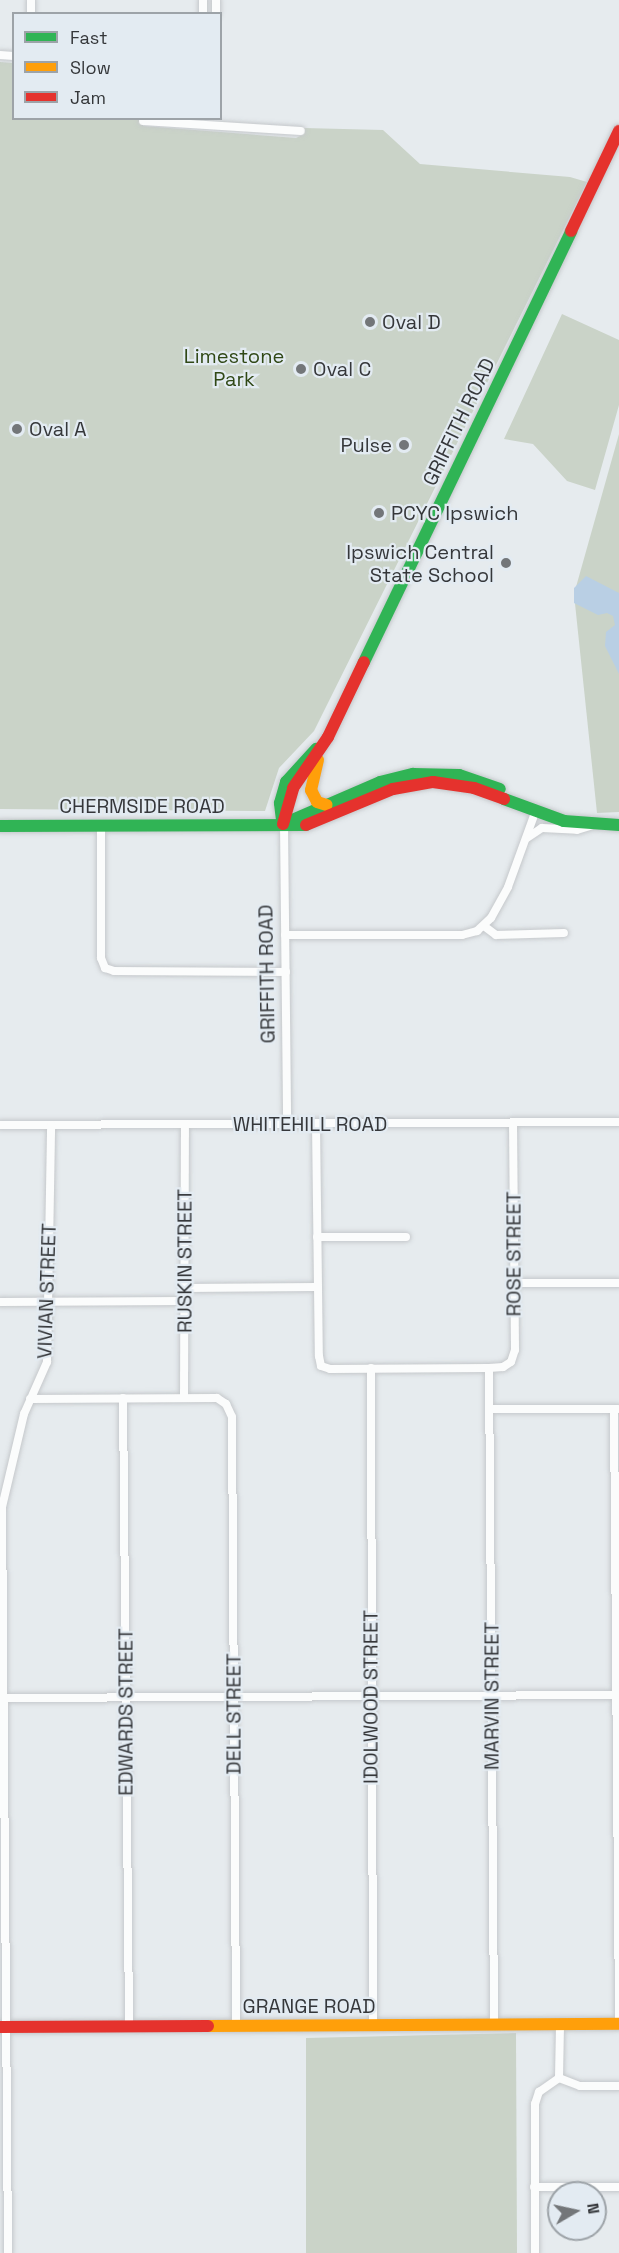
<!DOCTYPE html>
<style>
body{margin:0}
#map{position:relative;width:619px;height:2253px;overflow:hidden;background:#e6ebee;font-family:"Space Grotesk",sans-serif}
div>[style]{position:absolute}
.green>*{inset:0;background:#cad3c8}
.water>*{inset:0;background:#b9cfe4}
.roads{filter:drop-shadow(0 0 2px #c5c8cb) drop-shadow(0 0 2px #c5c8cb)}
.street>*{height:8px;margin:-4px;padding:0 4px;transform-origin:4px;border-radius:4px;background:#fbfcfc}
.fast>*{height:12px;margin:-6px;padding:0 6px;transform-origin:6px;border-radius:6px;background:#30b455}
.slow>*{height:12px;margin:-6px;padding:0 6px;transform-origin:6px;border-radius:6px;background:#ff9f0a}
.jam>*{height:12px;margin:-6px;padding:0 6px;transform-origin:6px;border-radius:6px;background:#e5322d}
.dots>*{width:16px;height:16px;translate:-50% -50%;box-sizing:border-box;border:3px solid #e3ebf2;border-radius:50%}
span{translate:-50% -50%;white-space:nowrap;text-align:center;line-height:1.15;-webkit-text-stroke:4.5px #e3ebf2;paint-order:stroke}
.poi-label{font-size:20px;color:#35373a}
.left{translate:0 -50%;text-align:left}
.right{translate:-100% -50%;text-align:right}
.park-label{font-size:20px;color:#304816}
.street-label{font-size:20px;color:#35373a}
.legend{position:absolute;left:12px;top:12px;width:210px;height:108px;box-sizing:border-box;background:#e3ebf2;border:2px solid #9da3a8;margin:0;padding:8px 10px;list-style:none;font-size:18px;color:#35373a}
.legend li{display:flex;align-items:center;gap:12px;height:30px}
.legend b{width:30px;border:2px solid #9da3a8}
.north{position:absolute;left:547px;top:2181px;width:60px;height:60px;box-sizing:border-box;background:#e3ebf2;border:2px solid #9da3a8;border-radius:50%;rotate:81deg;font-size:16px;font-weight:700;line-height:24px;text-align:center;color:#35373a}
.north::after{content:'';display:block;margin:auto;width:21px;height:27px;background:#737679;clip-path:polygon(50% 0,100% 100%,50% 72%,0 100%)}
</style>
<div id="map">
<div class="green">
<div style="clip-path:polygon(0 62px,13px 63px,14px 118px,143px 119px,143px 126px,296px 138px,304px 134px,304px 128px,383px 130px,420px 164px,570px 177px,587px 182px,314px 731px,279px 768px,265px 811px,0 809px)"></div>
<div style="clip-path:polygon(562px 314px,619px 340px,619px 405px,595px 490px,567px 481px,533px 444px,504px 439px)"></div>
<div style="clip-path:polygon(619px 434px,619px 812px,597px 813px,574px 594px)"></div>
<div style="clip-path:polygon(516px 2033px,517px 2253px,306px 2253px,306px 2038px)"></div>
</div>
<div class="water">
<div style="clip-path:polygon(586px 576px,619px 593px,619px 674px,605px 646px,606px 632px,615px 625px,613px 616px,607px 613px,598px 615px,574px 603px,574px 588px)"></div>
</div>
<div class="roads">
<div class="street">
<div style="left:31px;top:0;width:14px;rotate:90deg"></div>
<div style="left:216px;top:0;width:14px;rotate:90deg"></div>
<div style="left:203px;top:14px;width:14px;rotate:-90deg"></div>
<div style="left:0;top:55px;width:14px;rotate:4deg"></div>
<div style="left:143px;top:121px;width:158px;rotate:3.6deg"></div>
<div style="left:284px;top:824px;width:300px;rotate:89.4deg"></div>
<div style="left:101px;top:826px;width:132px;rotate:90deg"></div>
<div style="left:101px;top:958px;width:11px;rotate:68deg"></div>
<div style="left:105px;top:968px;width:9px;rotate:18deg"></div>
<div style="left:114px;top:971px;width:172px;rotate:0.3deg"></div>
<div style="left:527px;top:838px;width:18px;rotate:-34deg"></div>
<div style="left:542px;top:828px;width:35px;rotate:3deg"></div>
<div style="left:577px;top:830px;width:17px;rotate:-17deg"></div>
<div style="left:484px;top:926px;width:15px;rotate:37deg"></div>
<div style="left:496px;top:935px;width:68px;rotate:-1.7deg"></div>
<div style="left:285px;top:935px;width:177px"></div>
<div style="left:462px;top:935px;width:16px;rotate:-15deg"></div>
<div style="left:477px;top:931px;width:19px;rotate:-43deg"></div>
<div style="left:491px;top:918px;width:35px;rotate:-61deg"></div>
<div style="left:508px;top:887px;width:82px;rotate:-70deg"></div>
<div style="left:316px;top:1123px;width:233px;rotate:89.3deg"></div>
<div style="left:319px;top:1356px;width:10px;rotate:79deg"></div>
<div style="left:321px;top:1366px;width:9px;rotate:18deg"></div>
<div style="left:330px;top:1369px;width:159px;rotate:-0.4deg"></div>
<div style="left:489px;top:1368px;width:14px;rotate:-4deg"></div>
<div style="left:503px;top:1367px;width:9px;rotate:-32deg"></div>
<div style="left:511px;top:1362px;width:13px;rotate:-72deg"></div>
<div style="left:515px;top:1350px;width:227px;rotate:-90.5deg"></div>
<div style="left:0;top:1125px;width:619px;rotate:-0.28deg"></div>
<div style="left:317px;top:1237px;width:89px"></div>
<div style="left:515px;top:1283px;width:104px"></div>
<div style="left:184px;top:1288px;width:133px;rotate:-0.4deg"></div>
<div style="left:0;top:1302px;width:184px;rotate:-0.3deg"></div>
<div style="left:371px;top:1368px;width:657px;rotate:89.83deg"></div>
<div style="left:489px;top:1368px;width:656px;rotate:89.56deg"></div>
<div style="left:123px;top:1398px;width:628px;rotate:89.45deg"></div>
<div style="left:184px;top:1398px;width:274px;rotate:-89.8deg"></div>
<div style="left:30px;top:1399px;width:187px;rotate:-0.3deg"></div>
<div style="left:217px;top:1398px;width:11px;rotate:34deg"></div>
<div style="left:226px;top:1404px;width:14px;rotate:65deg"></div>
<div style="left:232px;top:1417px;width:609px;rotate:89.62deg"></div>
<div style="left:490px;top:1409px;width:128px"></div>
<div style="left:614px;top:1409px;width:615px;rotate:89.53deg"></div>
<div style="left:6px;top:1698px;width:613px;rotate:-0.28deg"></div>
<div style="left:559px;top:2078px;width:22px;rotate:21deg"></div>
<div style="left:580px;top:2086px;width:39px"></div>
<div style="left:534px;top:2187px;width:85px"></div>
<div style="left:8px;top:2253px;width:746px;rotate:-90.46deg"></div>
<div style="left:2px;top:1507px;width:96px;rotate:-76.7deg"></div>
<div style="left:24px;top:1414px;width:57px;rotate:-66.1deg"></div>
<div style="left:47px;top:1362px;width:237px;rotate:-89deg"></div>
<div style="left:535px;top:2253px;width:149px;rotate:-90deg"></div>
<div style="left:535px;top:2104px;width:13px;rotate:-72deg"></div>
<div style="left:539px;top:2092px;width:24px;rotate:-35deg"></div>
<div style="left:559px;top:2078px;width:54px;rotate:-88.9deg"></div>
</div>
<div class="fast">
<div style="left:364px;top:662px;width:478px;rotate:-64.3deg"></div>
<div style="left:504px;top:799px;width:64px;rotate:20.1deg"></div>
<div style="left:564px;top:821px;width:55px;rotate:4.2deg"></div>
<div style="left:282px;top:820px;width:17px;rotate:-97deg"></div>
<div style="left:280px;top:803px;width:22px;rotate:-74deg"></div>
<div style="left:286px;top:782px;width:45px;rotate:-47.7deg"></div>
<div style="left:283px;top:824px;width:106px;rotate:-23.4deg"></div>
<div style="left:380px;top:782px;width:34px;rotate:-14deg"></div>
<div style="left:413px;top:774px;width:46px;rotate:1.2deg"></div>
<div style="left:459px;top:775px;width:43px;rotate:18.9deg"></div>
<div style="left:0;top:826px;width:306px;rotate:-0.2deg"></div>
</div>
<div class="slow">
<div style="left:318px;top:760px;width:31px;rotate:103deg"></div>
<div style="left:311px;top:790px;width:13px;rotate:63deg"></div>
<div style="left:317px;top:802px;width:10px;rotate:17deg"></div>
<div style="left:208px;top:2026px;width:411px;rotate:-0.3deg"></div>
</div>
<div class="jam">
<div style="left:571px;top:231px;width:111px;rotate:-64.4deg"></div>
<div style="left:283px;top:824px;width:37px;rotate:-74deg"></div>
<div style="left:293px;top:788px;width:62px;rotate:-55.5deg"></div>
<div style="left:328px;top:737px;width:83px;rotate:-64.4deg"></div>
<div style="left:306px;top:825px;width:94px;rotate:-22.5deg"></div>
<div style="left:393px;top:789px;width:41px;rotate:-9.9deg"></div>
<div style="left:433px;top:782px;width:41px;rotate:8.3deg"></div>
<div style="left:474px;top:788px;width:32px;rotate:20deg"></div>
<div style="left:0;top:2027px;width:208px;rotate:-0.3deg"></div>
</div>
</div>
<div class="dots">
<div style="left:370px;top:322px;background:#737679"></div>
<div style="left:301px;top:369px;background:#737679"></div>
<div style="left:17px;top:429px;background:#737679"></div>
<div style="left:404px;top:445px;background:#737679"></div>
<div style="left:379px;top:513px;background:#737679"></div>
<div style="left:506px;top:563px;background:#737679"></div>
</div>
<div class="poi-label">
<span class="left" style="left:382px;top:322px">Oval D</span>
<span class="left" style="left:313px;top:369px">Oval C</span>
<span class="left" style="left:29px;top:429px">Oval A</span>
<span class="right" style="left:392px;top:445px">Pulse</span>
<span class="left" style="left:391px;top:513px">PCYC Ipswich</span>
<span class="right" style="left:494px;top:564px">Ipswich Central<br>State School</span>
</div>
<div class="park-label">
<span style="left:234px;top:368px">Limestone<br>Park</span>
</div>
<div class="street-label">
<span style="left:459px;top:422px;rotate:-64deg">GRIFFITH ROAD</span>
<span style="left:142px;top:806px">CHERMSIDE ROAD</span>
<span style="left:267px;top:974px;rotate:-91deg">GRIFFITH ROAD</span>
<span style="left:310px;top:1124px">WHITEHILL ROAD</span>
<span style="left:514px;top:1254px;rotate:-90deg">ROSE STREET</span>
<span style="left:185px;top:1261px;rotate:-90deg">RUSKIN STREET</span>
<span style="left:47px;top:1291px;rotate:-88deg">VIVIAN STREET</span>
<span style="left:492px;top:1696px;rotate:-90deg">MARVIN STREET</span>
<span style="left:371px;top:1697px;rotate:-90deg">IDOLWOOD STREET</span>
<span style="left:126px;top:1712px;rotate:-90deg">EDWARDS STREET</span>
<span style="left:234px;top:1714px;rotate:-90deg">DELL STREET</span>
<span style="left:309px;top:2006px">GRANGE ROAD</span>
</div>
<ul class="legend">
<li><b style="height:8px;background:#30b455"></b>Fast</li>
<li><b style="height:8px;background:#ff9f0a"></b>Slow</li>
<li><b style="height:8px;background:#e5322d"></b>Jam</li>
</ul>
<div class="north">N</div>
</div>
